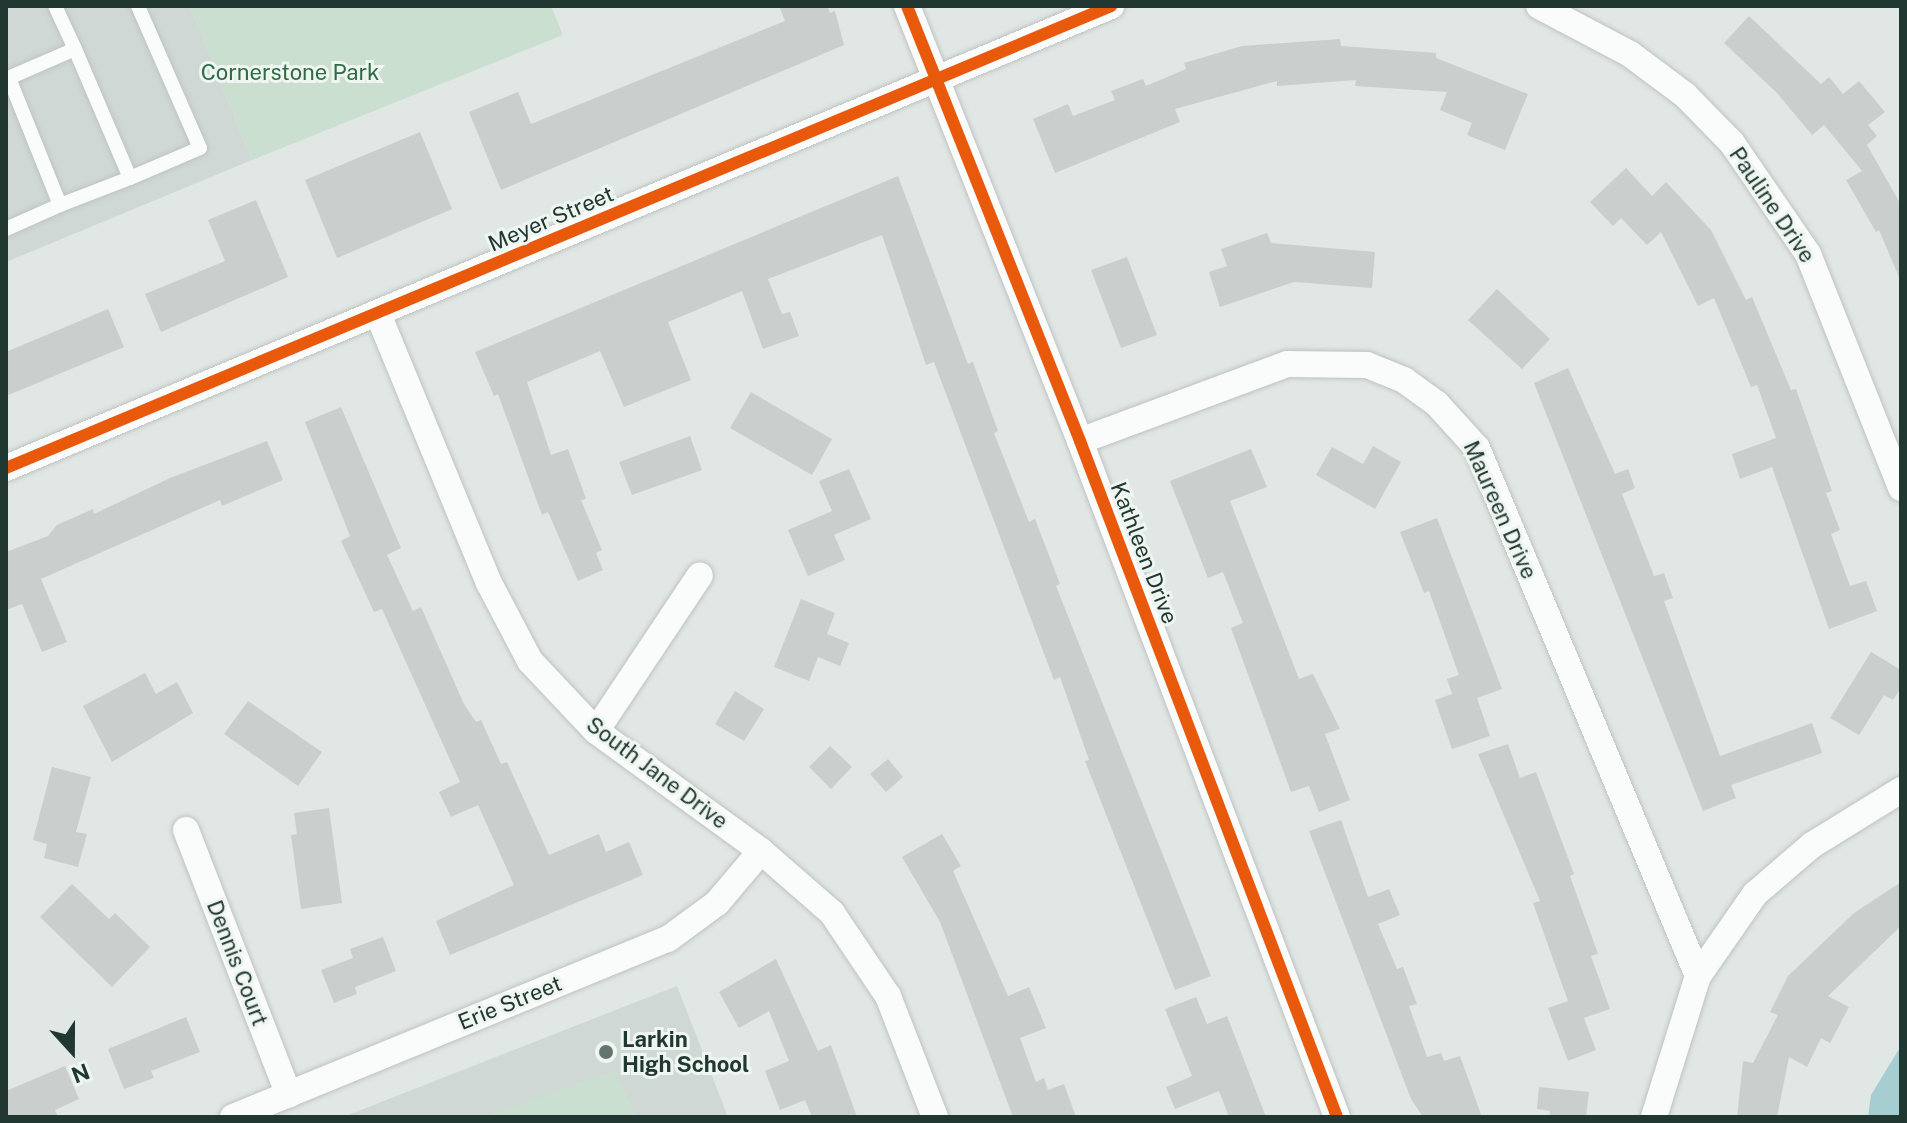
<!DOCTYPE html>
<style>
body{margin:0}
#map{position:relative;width:1907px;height:1123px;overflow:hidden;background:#e1e7e4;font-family:"Public Sans",sans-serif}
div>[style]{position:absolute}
.built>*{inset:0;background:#cfd8d4}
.green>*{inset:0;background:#cbdfd1}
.water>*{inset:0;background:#a5cdd2}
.building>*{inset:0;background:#cacfcd}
.roads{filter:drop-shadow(0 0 2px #bec3c1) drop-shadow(0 0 2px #bec3c1)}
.lane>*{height:14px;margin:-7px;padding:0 7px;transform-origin:7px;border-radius:7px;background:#fafbfb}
.street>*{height:26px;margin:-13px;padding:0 13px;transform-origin:13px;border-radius:13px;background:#fafbfb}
.cycleway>*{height:12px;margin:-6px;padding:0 6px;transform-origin:6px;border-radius:6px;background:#e8590c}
.dots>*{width:22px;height:22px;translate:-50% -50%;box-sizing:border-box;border:4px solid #eff6f2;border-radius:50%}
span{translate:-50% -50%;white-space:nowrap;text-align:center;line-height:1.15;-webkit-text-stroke:6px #eff6f2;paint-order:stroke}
.park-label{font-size:22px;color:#2f6b45}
.street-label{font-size:22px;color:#213731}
.poi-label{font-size:22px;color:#213731;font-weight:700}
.left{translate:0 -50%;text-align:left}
.frame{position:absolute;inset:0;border:8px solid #213731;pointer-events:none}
.north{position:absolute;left:32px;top:1011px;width:80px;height:80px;-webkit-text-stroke:6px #eff6f2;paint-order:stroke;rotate:159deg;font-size:22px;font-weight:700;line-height:32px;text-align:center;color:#213731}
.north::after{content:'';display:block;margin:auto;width:28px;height:36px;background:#213731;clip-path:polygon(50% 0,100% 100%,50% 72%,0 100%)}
</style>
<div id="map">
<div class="built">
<div style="clip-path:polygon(6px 6px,190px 6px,252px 160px,6px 262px)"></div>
<div style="clip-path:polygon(677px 986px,728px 1117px,343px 1117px)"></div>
</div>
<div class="green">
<div style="clip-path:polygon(190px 6px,551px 6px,563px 35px,252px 160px)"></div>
<div style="clip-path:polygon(615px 1071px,636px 1117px,481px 1117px)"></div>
</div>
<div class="water">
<div style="clip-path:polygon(1901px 1046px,1901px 1117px,1868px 1117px,1871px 1095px)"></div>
</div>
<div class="building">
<div style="clip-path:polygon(779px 6px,827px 6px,830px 13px,835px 11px,844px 45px,501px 190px,469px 112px,518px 92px,531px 124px,785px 21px)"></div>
<div style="clip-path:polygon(1749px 16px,1821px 84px,1829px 77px,1843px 94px,1859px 81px,1885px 112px,1868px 125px,1877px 136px,1867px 145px,1901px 205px,1901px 282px,1879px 230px,1876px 232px,1846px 180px,1862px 171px,1824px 125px,1812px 135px,1777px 93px,1724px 43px)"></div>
<div style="clip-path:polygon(1340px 39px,1341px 46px,1436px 53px,1436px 58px,1528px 94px,1505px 150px,1467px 135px,1472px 123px,1440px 110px,1447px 92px,1355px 86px,1356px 80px,1277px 86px,1277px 81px,1175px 109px,1180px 122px,1055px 173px,1033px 119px,1068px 104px,1073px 116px,1115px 100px,1111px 91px,1143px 79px,1146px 86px,1186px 69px,1184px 63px,1242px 46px)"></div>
<div style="clip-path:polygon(420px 132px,452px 209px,337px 258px,305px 180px)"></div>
<div style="clip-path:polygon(1626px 168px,1652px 196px,1666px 182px,1711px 230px,1746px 300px,1752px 297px,1791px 390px,1796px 389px,1832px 491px,1826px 493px,1840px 530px,1831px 534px,1850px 586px,1866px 581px,1877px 611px,1829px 629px,1772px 467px,1740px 479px,1732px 454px,1776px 438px,1757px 385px,1751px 387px,1714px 298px,1698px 306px,1661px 232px,1647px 245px,1621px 218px,1613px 226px,1590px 202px)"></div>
<div style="clip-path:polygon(898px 176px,968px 364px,973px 362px,998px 431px,994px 433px,1029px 522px,1035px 519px,1060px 584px,1056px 586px,1211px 976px,1175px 990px,1085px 761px,1089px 760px,1060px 677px,1054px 680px,934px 362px,926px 365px,882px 235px,768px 279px,782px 314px,790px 312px,799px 336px,763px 349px,742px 291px,668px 322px,691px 380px,624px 407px,600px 351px,527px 382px,551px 455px,568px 449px,586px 499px,581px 500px,602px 550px,596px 553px,603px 570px,578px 581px,548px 512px,542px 515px,498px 394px,494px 396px,475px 352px)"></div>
<div style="clip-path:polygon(256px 200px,288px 277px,161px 332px,145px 294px,225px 261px,208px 220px)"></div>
<div style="clip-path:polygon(1267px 233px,1271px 243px,1375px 252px,1372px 288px,1294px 282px,1220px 307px,1209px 272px,1227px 266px,1221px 249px)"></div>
<div style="clip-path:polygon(1127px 257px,1157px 335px,1121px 348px,1091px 270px)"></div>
<div style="clip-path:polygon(1497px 289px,1550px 339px,1522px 369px,1468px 320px)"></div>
<div style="clip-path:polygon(108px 309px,124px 347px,6px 396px,6px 352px)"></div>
<div style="clip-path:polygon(1568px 368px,1615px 474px,1628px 469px,1635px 488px,1622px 494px,1654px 576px,1664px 573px,1673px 598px,1664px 601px,1720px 756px,1812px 723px,1822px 753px,1731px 785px,1736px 798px,1703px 811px,1534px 383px)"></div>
<div style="clip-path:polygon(751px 392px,832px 439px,812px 475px,730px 428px)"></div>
<div style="clip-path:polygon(341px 407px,401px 548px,387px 555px,413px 611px,421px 607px,464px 704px,476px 722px,481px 720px,501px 764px,507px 762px,549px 855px,599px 834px,606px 852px,629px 842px,643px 875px,450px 955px,436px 921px,514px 885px,478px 805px,451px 817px,439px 792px,460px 782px,382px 609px,374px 612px,341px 541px,350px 536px,305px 422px)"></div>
<div style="clip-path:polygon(690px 436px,702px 470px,632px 495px,619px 462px)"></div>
<div style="clip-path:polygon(267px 441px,283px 480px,222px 506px,220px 500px,41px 579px,67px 642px,42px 652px,22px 604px,6px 610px,6px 552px,48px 536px,57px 525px,93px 509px,94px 514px,170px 478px)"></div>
<div style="clip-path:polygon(1373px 446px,1401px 462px,1375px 509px,1316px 475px,1332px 447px,1363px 464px)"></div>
<div style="clip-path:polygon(1251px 449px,1267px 487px,1230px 501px,1299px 679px,1313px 674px,1340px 729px,1325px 734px,1350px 800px,1319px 812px,1309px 786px,1291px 792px,1231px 628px,1243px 623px,1223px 572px,1208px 578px,1170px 481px)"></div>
<div style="clip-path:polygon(849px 469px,871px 519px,834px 535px,845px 560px,808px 576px,788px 530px,832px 511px,819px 481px)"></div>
<div style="clip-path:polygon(1437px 518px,1502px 689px,1477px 698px,1490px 736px,1452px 749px,1435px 700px,1452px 694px,1447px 679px,1459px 675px,1429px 591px,1424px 593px,1400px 532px)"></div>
<div style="clip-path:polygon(801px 599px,835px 613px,827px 634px,849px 643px,840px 666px,818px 657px,809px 681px,774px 667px)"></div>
<div style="clip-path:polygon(1871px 652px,1901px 670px,1901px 688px,1893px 700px,1884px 695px,1859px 735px,1830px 718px)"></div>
<div style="clip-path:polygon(145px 673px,156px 694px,177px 682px,193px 713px,112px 762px,83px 706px)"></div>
<div style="clip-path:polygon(735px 691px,764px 709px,744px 741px,715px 724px)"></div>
<div style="clip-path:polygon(248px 701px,322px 752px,298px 786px,224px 734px)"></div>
<div style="clip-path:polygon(1508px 744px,1520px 778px,1536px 772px,1574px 874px,1570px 876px,1598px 954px,1591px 956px,1610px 1009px,1584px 1018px,1596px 1050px,1568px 1061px,1548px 1008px,1568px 1001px,1533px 903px,1540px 901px,1478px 754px)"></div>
<div style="clip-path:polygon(830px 746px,852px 767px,831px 789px,809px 767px)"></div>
<div style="clip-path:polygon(888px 759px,903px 777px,886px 792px,870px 774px)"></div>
<div style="clip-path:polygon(52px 767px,91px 777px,76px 832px,87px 834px,78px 867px,44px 858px,47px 844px,33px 840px)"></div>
<div style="clip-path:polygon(329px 808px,342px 903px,301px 909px,291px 835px,297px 834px,294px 813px)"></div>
<div style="clip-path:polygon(1341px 820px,1368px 897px,1389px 889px,1400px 915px,1378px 924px,1397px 969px,1403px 967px,1417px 1004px,1409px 1006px,1427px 1057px,1441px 1053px,1444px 1061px,1460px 1056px,1482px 1117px,1423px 1117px,1411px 1099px,1309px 831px)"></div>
<div style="clip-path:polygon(942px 834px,961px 866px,953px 871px,1008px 996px,1029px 987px,1046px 1028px,1020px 1038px,1036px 1082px,1044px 1078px,1048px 1090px,1064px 1084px,1076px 1117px,1013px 1117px,940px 922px,902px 857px)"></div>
<div style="clip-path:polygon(1901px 882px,1901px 926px,1828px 996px,1849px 1007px,1830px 1043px,1821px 1038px,1807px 1067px,1789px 1057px,1777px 1117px,1737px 1117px,1743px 1061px,1753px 1063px,1778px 1015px,1770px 1012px,1788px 976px,1854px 913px)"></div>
<div style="clip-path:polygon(72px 884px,109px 919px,115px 913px,150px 947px,112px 987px,40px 917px)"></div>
<div style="clip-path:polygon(383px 937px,396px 971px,355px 987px,357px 994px,334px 1003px,321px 970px,353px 958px,350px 949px)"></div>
<div style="clip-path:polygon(776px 959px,818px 1051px,831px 1045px,857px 1117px,812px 1117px,805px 1100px,780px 1110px,765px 1071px,789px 1061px,769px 1011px,739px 1028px,719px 992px)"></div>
<div style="clip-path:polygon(1196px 997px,1207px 1024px,1227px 1016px,1266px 1117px,1229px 1117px,1219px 1091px,1175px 1109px,1166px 1087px,1192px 1076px,1165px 1009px)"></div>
<div style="clip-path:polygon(186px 1017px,200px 1052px,151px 1071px,154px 1078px,124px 1089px,108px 1049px)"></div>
<div style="clip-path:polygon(65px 1066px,79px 1099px,55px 1110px,58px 1117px,6px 1117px,6px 1091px)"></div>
<div style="clip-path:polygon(1539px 1087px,1589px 1092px,1586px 1117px,1549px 1117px,1550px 1111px,1537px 1109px)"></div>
</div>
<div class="roads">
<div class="lane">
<div style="left:75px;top:49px;width:140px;rotate:66.9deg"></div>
<div style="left:130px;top:178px;width:76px;rotate:-23.2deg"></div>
<div style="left:200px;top:148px;width:155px;rotate:-113.6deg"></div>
<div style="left:9px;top:78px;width:137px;rotate:68.1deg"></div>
<div style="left:60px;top:205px;width:75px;rotate:-21.1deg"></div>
<div style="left:6px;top:79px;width:75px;rotate:-23.5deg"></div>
<div style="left:75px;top:49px;width:47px;rotate:-114.9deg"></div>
<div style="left:6px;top:229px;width:59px;rotate:-24deg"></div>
</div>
<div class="street">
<div style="left:907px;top:6px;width:468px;rotate:68.3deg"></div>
<div style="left:1080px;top:441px;width:723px;rotate:69.18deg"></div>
<div style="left:1539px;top:6px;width:103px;rotate:27.8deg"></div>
<div style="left:1630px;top:54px;width:69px;rotate:36.7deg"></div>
<div style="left:1685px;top:95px;width:67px;rotate:45.6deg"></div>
<div style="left:1732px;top:143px;width:135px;rotate:55.6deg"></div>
<div style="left:1808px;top:254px;width:252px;rotate:68.3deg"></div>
<div style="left:378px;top:314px;width:291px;rotate:67.6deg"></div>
<div style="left:489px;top:583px;width:88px;rotate:62.3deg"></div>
<div style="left:530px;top:661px;width:96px;rotate:46.7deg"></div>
<div style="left:596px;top:731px;width:204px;rotate:36deg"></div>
<div style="left:761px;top:851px;width:94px;rotate:41.1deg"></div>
<div style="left:832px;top:913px;width:100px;rotate:56deg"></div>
<div style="left:888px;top:996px;width:130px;rotate:68.8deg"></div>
<div style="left:1080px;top:441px;width:221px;rotate:-20.4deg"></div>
<div style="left:1287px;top:364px;width:80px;rotate:0.7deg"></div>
<div style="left:1367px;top:365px;width:40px;rotate:22deg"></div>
<div style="left:1404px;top:380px;width:41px;rotate:36deg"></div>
<div style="left:1437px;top:404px;width:59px;rotate:47.7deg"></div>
<div style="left:1477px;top:448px;width:572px;rotate:67.29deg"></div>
<div style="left:6px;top:468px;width:1198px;rotate:-22.69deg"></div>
<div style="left:596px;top:731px;width:187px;rotate:-56.3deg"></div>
<div style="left:186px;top:830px;width:284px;rotate:68.8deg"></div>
<div style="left:233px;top:1117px;width:470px;rotate:-22.3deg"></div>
<div style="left:668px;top:939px;width:61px;rotate:-36.3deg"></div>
<div style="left:717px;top:903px;width:68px;rotate:-49.8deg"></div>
<div style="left:1654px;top:1117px;width:148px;rotate:-72.7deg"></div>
<div style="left:1698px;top:976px;width:100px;rotate:-55.2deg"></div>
<div style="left:1755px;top:894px;width:75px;rotate:-40.7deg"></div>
<div style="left:1812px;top:845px;width:105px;rotate:-31.7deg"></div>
</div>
</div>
<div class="cycleway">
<div style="left:907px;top:6px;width:468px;rotate:68.3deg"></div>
<div style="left:1080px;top:441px;width:723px;rotate:69.18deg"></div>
<div style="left:6px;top:468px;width:1198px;rotate:-22.69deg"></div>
</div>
<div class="dots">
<div style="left:606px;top:1052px;background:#647570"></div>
</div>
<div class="park-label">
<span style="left:290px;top:73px">Cornerstone Park</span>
</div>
<div class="street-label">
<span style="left:1772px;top:205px;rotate:56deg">Pauline Drive</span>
<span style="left:551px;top:219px;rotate:-23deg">Meyer Street</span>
<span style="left:1500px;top:510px;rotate:66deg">Maureen Drive</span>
<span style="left:1144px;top:553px;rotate:69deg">Kathleen Drive</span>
<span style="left:657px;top:773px;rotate:37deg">South Jane Drive</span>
<span style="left:237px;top:963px;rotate:69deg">Dennis Court</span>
<span style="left:510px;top:1003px;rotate:-22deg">Erie Street</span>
</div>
<div class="poi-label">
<span class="left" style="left:622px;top:1052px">Larkin<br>High School</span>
</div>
<div class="frame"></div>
<div class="north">N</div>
</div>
